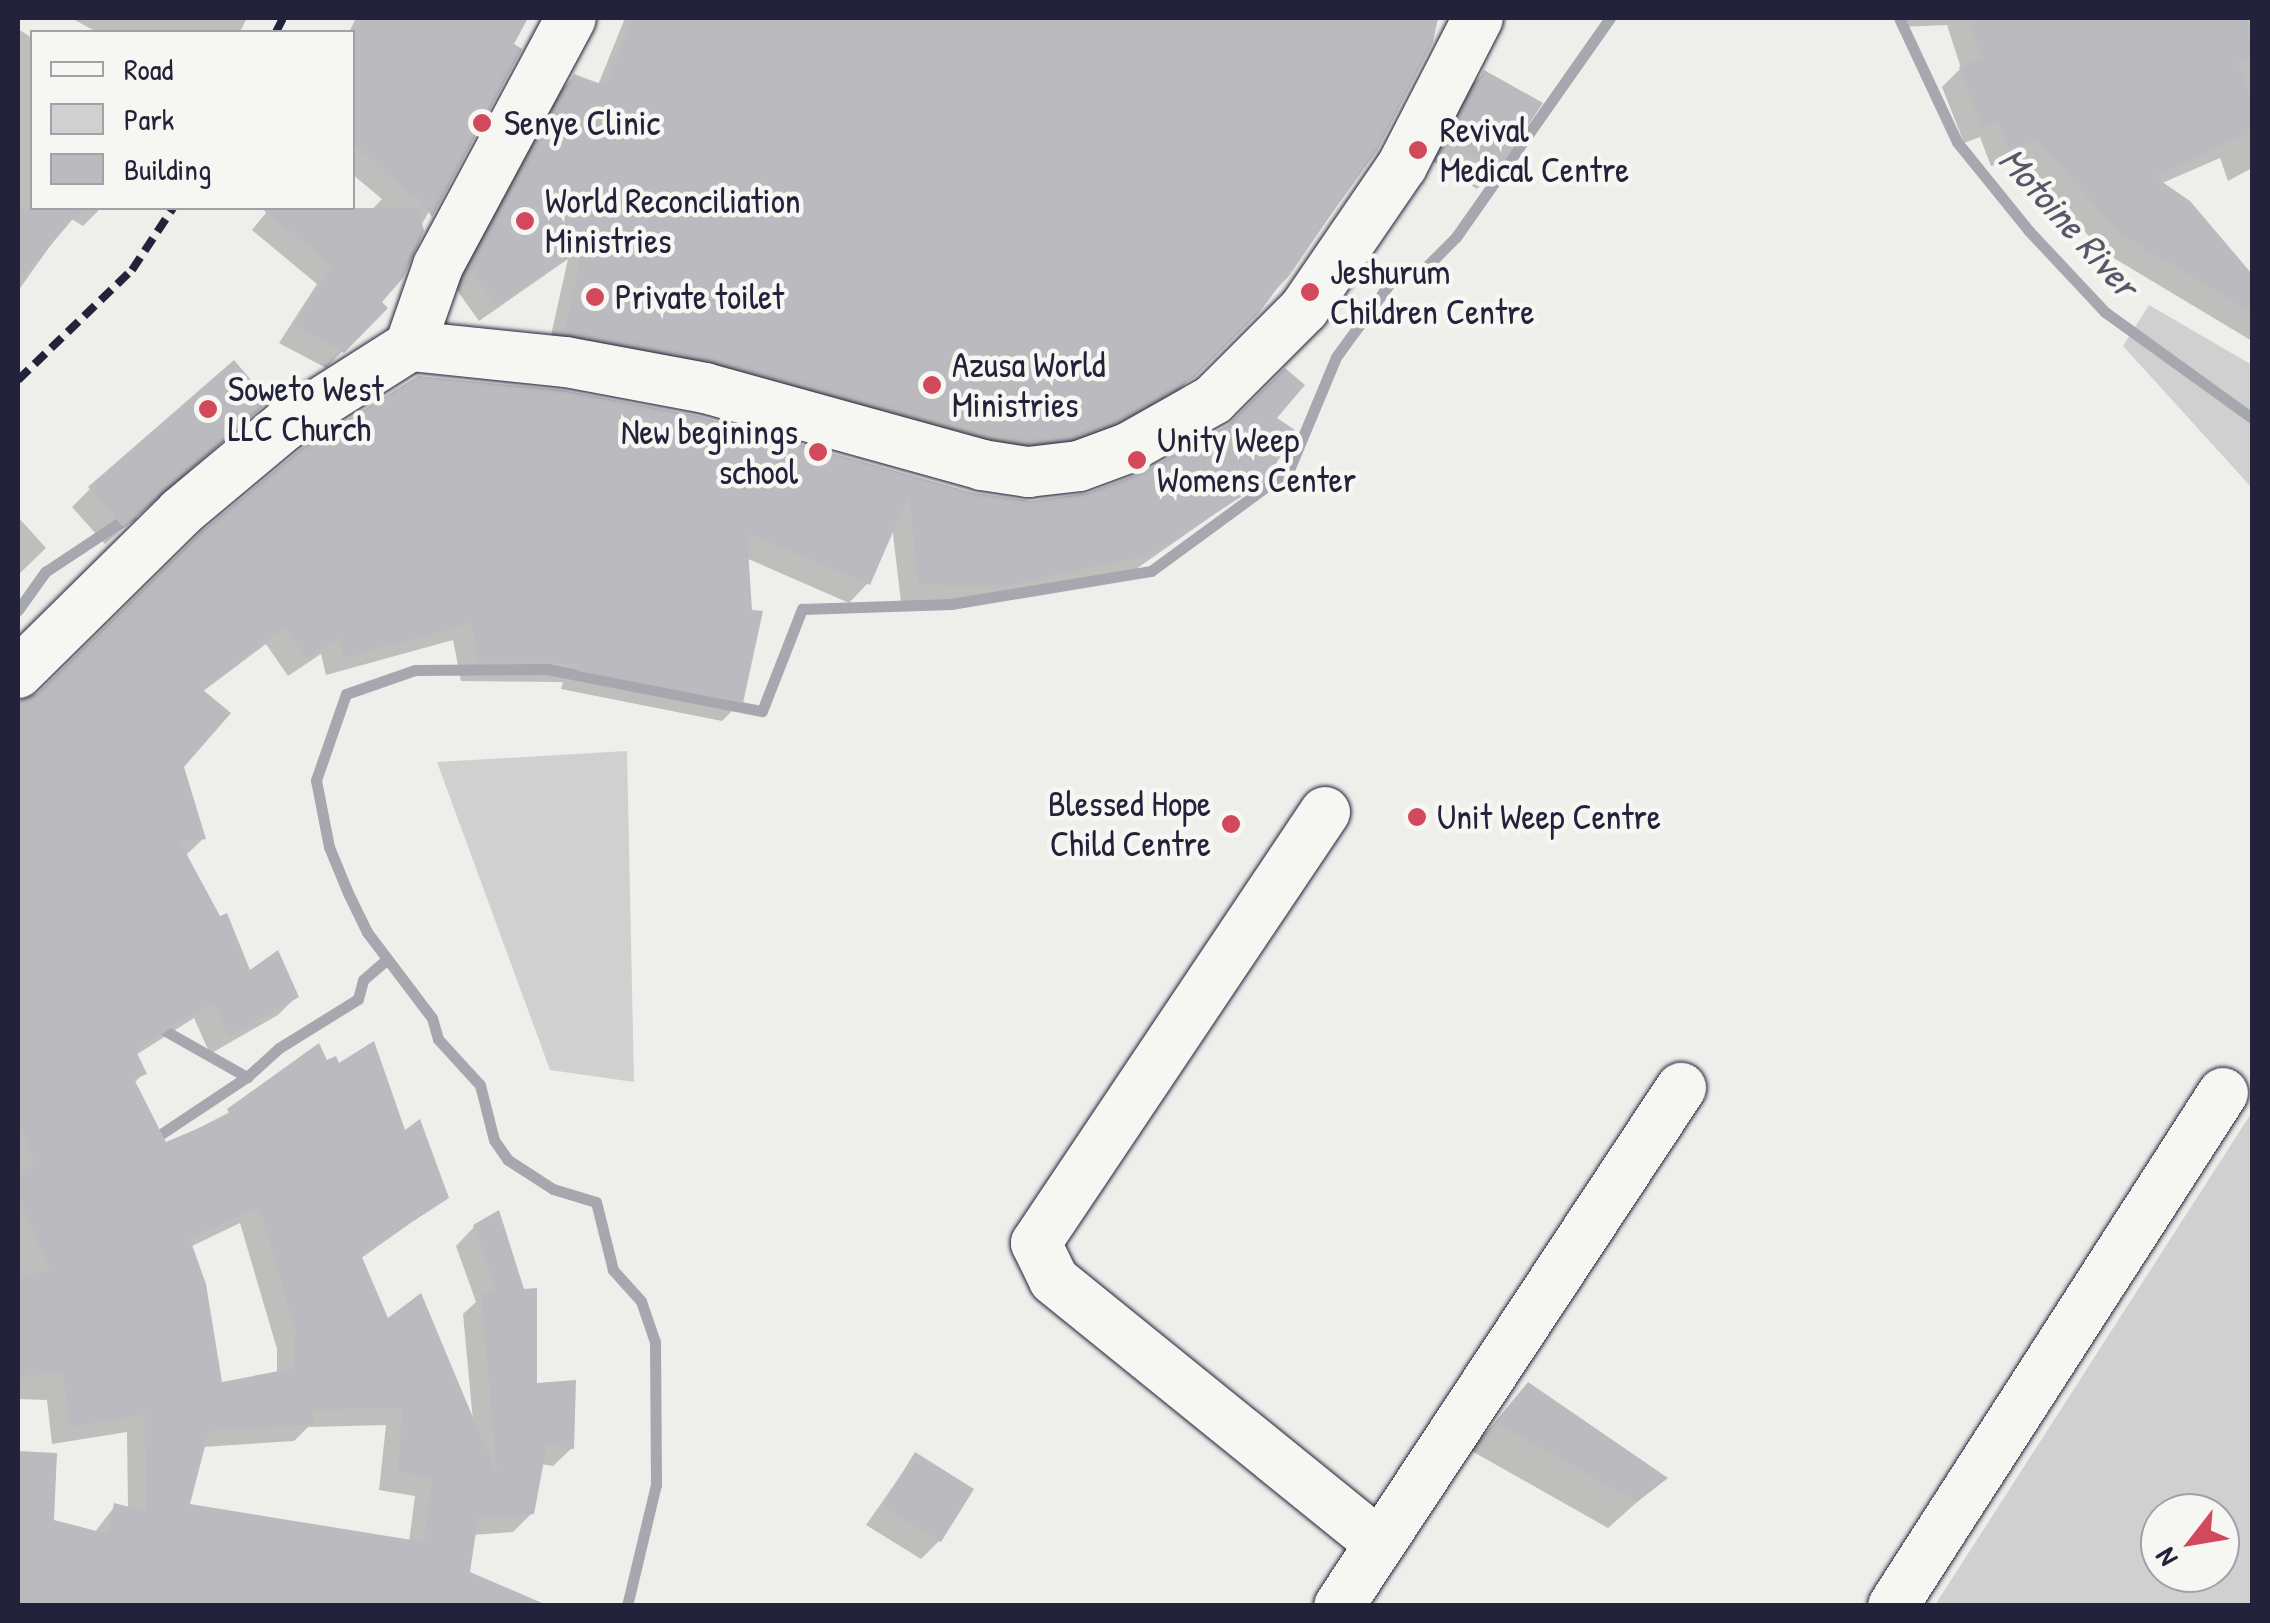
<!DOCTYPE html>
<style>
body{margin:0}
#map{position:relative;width:2270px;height:1623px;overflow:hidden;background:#eeeeeb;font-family:"Patrick Hand",sans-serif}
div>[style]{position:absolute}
.green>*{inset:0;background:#d0d0d1}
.shadow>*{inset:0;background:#0003}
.stream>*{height:11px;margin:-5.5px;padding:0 5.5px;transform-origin:5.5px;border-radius:5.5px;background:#a7a7af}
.building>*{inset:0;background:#bbbbbf}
.roads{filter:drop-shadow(0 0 2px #22223b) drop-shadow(0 0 2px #22223b)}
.minor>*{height:50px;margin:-25px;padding:0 25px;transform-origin:25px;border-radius:25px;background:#f6f6f2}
.rail>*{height:8px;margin-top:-4px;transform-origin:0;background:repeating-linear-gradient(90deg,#22223b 0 15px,transparent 0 23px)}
.dots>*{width:28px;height:28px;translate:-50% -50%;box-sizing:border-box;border:5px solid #f6f6f2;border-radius:50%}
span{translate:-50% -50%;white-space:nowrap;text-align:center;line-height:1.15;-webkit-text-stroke:9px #f6f6f2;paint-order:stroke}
.poi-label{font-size:35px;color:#22223b}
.left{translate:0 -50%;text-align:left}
.right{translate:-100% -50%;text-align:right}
.water-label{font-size:38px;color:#575769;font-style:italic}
.frame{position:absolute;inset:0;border:20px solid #22223b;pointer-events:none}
.legend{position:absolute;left:30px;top:30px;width:325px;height:180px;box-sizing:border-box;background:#f6f6f2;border:2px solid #a1a1a9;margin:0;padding:12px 18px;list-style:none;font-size:30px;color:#22223b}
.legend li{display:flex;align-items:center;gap:20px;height:50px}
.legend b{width:50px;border:2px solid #a1a1a9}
.north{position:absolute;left:2140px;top:1493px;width:100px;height:100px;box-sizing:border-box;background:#f6f6f2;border:2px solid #a1a1a9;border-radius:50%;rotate:239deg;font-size:28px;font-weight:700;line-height:40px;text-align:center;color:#22223b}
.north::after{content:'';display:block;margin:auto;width:35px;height:45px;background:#d1495b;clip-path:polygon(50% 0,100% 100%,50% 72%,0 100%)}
</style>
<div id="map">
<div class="green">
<div style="clip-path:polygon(2149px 305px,2252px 365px,2252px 488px,2123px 346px)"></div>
<div style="clip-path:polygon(627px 751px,634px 1082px,550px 1070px,437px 762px)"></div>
<div style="clip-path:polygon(evenodd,2252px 1112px,2252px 1605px,1935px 1605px,2252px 1112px,2220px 1513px,2220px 1573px,2160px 1573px,2160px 1513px,2220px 1513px)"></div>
</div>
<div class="shadow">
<div style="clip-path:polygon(71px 18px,247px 18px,240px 32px,97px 32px)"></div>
<div style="clip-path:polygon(356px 18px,523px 18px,511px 45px,518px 50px,379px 302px,385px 308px,326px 368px,279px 343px,317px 284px,252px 230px,270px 208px,312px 208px,347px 236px,382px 199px,352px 174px,349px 32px)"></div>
<div style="clip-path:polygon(625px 18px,1439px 18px,1375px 150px,1289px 276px,1194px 375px,1176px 393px,1097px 438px,1010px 459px,548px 349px,568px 259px,479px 321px,454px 286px,557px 94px,574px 77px,598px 85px)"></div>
<div style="clip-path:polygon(1898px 18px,2252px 18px,2252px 168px,2228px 181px,2220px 158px,2160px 184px,2188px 203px,2252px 278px,2252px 341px,2102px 251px,2020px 158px,1991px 166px,1980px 137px,1964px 143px,1942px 87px,1961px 68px,1947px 25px,1901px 27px)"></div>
<div style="clip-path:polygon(18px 29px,32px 38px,32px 208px,101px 208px,83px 226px,70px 218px,18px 291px)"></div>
<div style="clip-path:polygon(1484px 73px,1495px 171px,1477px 189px,1431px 160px,1466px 91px)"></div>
<div style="clip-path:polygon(248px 419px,105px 544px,72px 507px,90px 489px)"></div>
<div style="clip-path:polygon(evenodd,1273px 419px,1266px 478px,1129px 574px,984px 604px,901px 602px,892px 526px,867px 584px,849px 603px,746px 558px,741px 702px,722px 721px,561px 689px,563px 682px,461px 681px,453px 640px,326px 675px,321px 654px,288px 676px,266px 644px,202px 692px,181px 766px,203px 839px,185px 856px,249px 973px,296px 997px,278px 1015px,210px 1054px,194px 1018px,136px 1055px,144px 1073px,133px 1084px,164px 1146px,325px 1063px,404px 1133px,447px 1197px,360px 1259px,387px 1322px,473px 1421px,463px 1314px,476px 1302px,456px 1246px,474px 1227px,534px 1386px,572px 1448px,553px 1466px,541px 1464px,532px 1513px,513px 1532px,473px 1535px,467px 1574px,543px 1606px,18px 1606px,18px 1453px,55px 1455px,51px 1522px,94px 1533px,115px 1506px,128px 1509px,127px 1432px,52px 1444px,47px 1400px,18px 1399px,20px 703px,40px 696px,302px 451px,1031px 503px,1089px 496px,1273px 419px,240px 1223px,277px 1349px,277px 1374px,220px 1385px,190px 1247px,240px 1223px,1273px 419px,386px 1425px,379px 1490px,415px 1496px,409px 1542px,187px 1506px,202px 1447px,294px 1441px,308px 1427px,386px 1425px)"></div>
<div style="clip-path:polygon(18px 517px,46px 548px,18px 575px)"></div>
<div style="clip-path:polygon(1528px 1386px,1664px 1478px,1608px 1528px,1470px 1450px)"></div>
<div style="clip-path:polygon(915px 1455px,939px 1541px,921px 1559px,866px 1525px)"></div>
</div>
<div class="stream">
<div style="left:1899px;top:18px;width:137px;rotate:64.9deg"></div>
<div style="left:1957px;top:142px;width:114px;rotate:51deg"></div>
<div style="left:2029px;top:231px;width:111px;rotate:46.8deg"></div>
<div style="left:2105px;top:312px;width:181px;rotate:35.8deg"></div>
<div style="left:18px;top:610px;width:47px;rotate:-54.6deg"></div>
<div style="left:45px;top:572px;width:103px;rotate:-33.5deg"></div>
<div style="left:155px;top:1025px;width:106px;rotate:29.5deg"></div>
<div style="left:247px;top:1077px;width:43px;rotate:-42.2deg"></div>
<div style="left:279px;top:1048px;width:93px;rotate:-31.8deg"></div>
<div style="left:358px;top:999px;width:20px;rotate:-75deg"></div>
<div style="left:363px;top:980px;width:32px;rotate:-41deg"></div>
<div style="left:152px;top:1140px;width:114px;rotate:-33.6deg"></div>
<div style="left:627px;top:1606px;width:125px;rotate:-76.6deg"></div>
<div style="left:656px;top:1484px;width:142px;rotate:-90.4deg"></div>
<div style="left:655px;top:1342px;width:43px;rotate:-108.9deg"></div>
<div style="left:641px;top:1301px;width:42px;rotate:-132.1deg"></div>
<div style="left:613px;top:1270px;width:70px;rotate:-104deg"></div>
<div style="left:596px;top:1202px;width:45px;rotate:-163.2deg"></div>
<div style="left:553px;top:1189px;width:54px;rotate:-147.2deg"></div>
<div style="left:508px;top:1160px;width:24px;rotate:-125deg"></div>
<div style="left:494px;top:1140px;width:57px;rotate:-104.3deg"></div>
<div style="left:480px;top:1085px;width:62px;rotate:-132.4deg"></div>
<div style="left:438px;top:1039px;width:22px;rotate:-106deg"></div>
<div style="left:432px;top:1018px;width:108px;rotate:-127.1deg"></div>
<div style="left:367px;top:932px;width:43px;rotate:-116deg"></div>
<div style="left:348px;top:893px;width:50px;rotate:-112.4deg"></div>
<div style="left:329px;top:847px;width:68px;rotate:-101deg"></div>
<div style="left:316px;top:780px;width:91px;rotate:-70.8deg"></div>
<div style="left:346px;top:694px;width:73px;rotate:-19.2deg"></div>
<div style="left:415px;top:670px;width:132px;rotate:-0.4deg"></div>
<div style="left:547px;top:669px;width:219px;rotate:11.1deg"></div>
<div style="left:762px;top:711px;width:110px;rotate:-68.6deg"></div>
<div style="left:802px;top:609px;width:149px;rotate:-1.9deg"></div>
<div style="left:951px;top:604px;width:203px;rotate:-9.4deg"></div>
<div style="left:1151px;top:571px;width:171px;rotate:-36.2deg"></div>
<div style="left:1289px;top:470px;width:122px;rotate:-67.4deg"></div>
<div style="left:1336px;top:357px;width:105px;rotate:-53.9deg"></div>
<div style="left:1398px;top:272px;width:20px;rotate:9deg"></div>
<div style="left:1418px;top:275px;width:54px;rotate:-45deg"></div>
<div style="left:1456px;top:237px;width:268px;rotate:-54.9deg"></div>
</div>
<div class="building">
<div style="clip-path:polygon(362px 18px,528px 18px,514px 44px,522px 49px,432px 217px,414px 192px,416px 199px,352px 143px,352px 38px)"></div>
<div style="clip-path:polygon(633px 18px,1438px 18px,1433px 42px,1377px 151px,1259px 313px,1195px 377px,1116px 422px,1072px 438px,1028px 443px,713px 360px,564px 333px,583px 247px,497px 306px,469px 268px,574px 74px,606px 86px)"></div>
<div style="clip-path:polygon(1968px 18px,2247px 18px,2252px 59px,2237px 60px,2252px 100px,2252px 131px,2155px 177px,2190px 201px,2252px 274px,2252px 313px,2120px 234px,2038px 141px,2009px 149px,1998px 121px,1982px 127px,1959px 67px,1981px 58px)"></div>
<div style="clip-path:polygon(1484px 70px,1543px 103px,1497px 172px,1447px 141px)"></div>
<div style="clip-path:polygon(18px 208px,82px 208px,18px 284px)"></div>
<div style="clip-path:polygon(261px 208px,418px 208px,424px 231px,403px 278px,382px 302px,388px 308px,344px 353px,294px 325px,332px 266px)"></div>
<div style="clip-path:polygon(234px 360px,269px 401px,124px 528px,88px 487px)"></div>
<div style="clip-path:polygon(evenodd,1285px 368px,1305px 385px,1277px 418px,1295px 430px,1267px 480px,1151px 555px,1004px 586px,918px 585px,909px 495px,870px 585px,747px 533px,752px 610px,763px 611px,743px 703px,578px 671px,580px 664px,479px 663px,471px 623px,344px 658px,339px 638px,307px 659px,285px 627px,203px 690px,231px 713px,184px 767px,206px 839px,180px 842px,220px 916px,227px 913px,250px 970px,278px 950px,299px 997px,229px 1037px,213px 1001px,136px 1051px,147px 1074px,134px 1079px,166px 1142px,230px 1115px,227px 1109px,319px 1043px,327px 1060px,336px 1056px,339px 1063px,374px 1041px,405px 1130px,420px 1119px,449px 1198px,361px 1255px,388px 1318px,421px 1293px,497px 1475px,481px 1293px,497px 1292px,473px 1225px,499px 1210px,524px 1289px,537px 1288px,537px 1383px,576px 1380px,574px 1449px,547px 1445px,534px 1514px,478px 1518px,470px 1572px,549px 1606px,18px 1606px,18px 1451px,57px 1453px,54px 1520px,108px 1534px,114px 1503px,146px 1511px,145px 1414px,70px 1427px,63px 1372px,18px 1377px,18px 1275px,50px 1270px,18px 1197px,18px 1175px,35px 1162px,18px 1122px,18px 701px,38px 693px,200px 533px,301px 449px,418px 376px,562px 390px,698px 416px,974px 493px,1031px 501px,1088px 493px,1142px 473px,1228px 425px,1285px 368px,259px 1207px,295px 1329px,294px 1368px,222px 1382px,206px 1284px,190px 1239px,259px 1207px,1285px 368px,403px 1408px,397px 1472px,432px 1478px,424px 1542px,190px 1504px,209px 1431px,315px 1424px,312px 1410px,403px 1408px)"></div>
<div style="clip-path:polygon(1528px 1382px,1668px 1478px,1637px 1502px,1495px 1422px)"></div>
<div style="clip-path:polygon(915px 1452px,974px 1489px,941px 1542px,882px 1506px)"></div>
</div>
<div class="roads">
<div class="minor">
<div style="left:410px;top:346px;width:85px;rotate:-70.7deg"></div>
<div style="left:438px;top:266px;width:281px;rotate:-61.8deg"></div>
<div style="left:18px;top:673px;width:229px;rotate:-44.6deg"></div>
<div style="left:181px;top:512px;width:134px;rotate:-39.9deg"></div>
<div style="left:284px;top:426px;width:149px;rotate:-32.4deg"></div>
<div style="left:410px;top:346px;width:157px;rotate:5.9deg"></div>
<div style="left:566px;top:362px;width:141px;rotate:10.6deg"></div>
<div style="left:705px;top:388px;width:288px;rotate:15.5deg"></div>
<div style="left:982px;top:465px;width:47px;rotate:8.7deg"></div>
<div style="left:1028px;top:472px;width:51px;rotate:-6.7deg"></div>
<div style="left:1079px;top:466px;width:52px;rotate:-20.2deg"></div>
<div style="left:1128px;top:448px;width:98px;rotate:-29.5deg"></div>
<div style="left:1213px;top:400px;width:129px;rotate:-45deg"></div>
<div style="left:1304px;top:309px;width:173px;rotate:-55.6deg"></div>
<div style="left:1402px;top:166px;width:166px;rotate:-62.8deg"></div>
<div style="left:1325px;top:812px;width:519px;rotate:123.84deg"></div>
<div style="left:1036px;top:1243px;width:41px;rotate:64.1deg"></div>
<div style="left:1054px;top:1280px;width:419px;rotate:39deg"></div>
<div style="left:1339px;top:1606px;width:621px;rotate:-56.57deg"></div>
<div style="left:1893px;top:1606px;width:610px;rotate:-57.25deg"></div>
</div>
</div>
<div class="rail">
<div style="left:276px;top:32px;width:16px;rotate:-63deg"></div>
<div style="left:18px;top:380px;width:158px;rotate:-44deg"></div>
<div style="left:132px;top:270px;width:74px;rotate:-56.5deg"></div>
</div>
<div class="dots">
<div style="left:482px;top:123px;background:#d1495b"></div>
<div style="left:1418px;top:150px;background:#d1495b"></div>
<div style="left:525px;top:221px;background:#d1495b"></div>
<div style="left:1310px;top:292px;background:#d1495b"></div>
<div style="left:595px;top:297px;background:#d1495b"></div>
<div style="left:932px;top:385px;background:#d1495b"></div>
<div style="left:208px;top:409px;background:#d1495b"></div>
<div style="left:818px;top:452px;background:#d1495b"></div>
<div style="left:1137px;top:460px;background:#d1495b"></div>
<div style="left:1417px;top:817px;background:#d1495b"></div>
<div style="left:1231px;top:824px;background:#d1495b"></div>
</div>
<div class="poi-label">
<span class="left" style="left:504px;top:123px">Senye Clinic</span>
<span class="left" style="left:1440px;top:150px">Revival<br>Medical Centre</span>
<span class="left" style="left:545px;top:221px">World Reconciliation<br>Ministries</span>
<span class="left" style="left:1330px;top:292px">Jeshurum<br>Children Centre</span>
<span class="left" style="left:615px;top:297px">Private toilet</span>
<span class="left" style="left:952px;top:385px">Azusa World<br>Ministries</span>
<span class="left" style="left:228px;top:409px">Soweto West<br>LLC Church</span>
<span class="right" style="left:798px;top:452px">New beginings<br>school</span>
<span class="left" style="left:1157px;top:460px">Unity Weep<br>Womens Center</span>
<span class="right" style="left:1211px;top:824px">Blessed Hope<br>Child Centre</span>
<span class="left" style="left:1437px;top:817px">Unit Weep Centre</span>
</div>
<div class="water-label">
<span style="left:2069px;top:222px;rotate:48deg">Motoine River</span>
</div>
<div class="frame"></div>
<ul class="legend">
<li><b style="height:12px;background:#f6f6f2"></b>Road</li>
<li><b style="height:28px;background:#d0d0d1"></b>Park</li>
<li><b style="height:28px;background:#bbbbbf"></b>Building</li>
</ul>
<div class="north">N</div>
</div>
